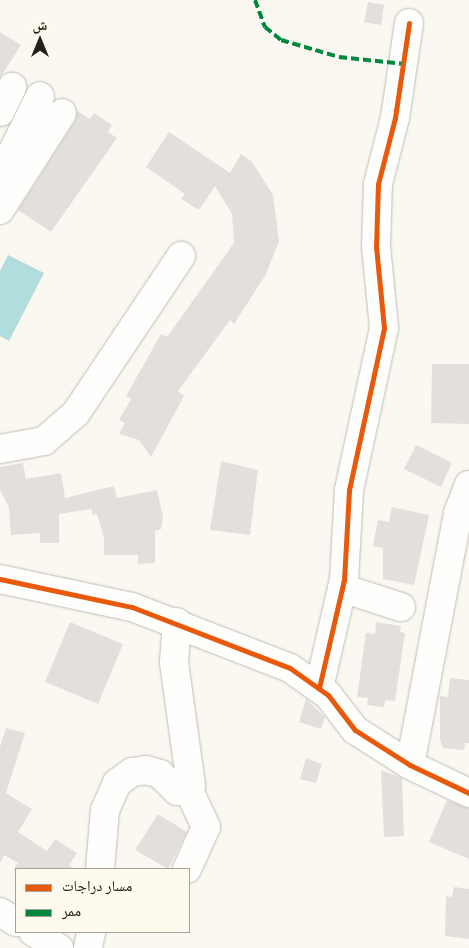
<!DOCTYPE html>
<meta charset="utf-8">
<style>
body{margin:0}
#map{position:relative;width:469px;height:948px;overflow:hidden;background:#faf8f1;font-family:Cabin,"Noto Naskh Arabic",sans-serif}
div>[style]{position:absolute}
.water>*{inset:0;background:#b1dedd}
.building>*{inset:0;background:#e3dfdd}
.roads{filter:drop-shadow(0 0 1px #bfbdb6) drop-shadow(0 0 1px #bfbdb6)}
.minor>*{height:28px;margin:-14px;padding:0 14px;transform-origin:14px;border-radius:14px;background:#fefefd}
.quiet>*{height:4px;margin-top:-2px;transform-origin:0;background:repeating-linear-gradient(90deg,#00873e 0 8px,transparent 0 12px)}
.cycleway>*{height:5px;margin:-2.5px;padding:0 2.5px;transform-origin:2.5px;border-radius:2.5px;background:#e8590c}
span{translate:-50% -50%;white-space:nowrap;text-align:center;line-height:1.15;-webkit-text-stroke:4px #fefaed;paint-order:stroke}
.legend{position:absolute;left:15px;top:868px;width:175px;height:65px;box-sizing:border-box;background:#fefaed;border:1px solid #a6a398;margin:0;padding:6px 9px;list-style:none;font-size:15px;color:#232018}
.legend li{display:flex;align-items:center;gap:10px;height:25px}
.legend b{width:25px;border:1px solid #a6a398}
.north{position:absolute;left:15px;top:15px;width:50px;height:50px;-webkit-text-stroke:4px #fefaed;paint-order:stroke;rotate:0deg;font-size:14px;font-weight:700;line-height:20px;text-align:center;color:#232018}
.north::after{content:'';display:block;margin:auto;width:18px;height:22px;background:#232018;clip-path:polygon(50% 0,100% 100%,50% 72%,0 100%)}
</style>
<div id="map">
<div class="water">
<div style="clip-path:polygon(8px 255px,44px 273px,9px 341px,0 336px,0 271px)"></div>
</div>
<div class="building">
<div style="clip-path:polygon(368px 2px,384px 5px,381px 25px,364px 22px)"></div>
<div style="clip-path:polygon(0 32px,21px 45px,0 78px)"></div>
<div style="clip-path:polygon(77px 111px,90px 119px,94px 113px,112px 125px,108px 132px,117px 138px,51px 232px,18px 210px,75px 121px)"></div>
<div style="clip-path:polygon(169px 132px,230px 173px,241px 154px,252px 162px,273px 195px,279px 241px,266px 274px,234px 324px,230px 320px,178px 391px,184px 396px,151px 457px,139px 440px,119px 434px,125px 423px,119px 420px,131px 399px,126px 396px,161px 334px,167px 337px,234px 243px,232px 214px,215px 186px,199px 210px,181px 199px,185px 194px,146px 167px)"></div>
<div style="clip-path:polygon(432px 364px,469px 364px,469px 424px,431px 423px)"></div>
<div style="clip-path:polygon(416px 445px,452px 463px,441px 487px,404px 469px)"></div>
<div style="clip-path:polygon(221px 461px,258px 470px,250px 535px,210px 530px)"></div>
<div style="clip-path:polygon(23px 463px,26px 479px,61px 473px,65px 498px,114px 486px,117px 498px,157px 490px,163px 517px,161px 529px,155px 531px,155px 563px,138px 564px,138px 555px,104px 555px,104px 538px,97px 514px,93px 515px,91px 509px,59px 514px,59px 543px,40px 543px,40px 533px,11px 535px,9px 507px,0 490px,0 467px)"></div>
<div style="clip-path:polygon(392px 507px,429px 515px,414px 585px,383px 579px,383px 548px,373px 546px,378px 520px,389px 522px)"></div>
<div style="clip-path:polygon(70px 622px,123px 644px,98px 704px,45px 682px)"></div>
<div style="clip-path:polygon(376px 622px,401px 626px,400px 632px,405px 633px,395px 701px,385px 700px,384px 707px,367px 705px,368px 698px,357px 697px,366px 633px,375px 634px)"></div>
<div style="clip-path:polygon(450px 678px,469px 680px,469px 743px,465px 743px,464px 750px,443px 748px,440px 739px,440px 696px,448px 697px)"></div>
<div style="clip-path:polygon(306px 699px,325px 717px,321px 729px,299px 722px)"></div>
<div style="clip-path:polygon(6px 728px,25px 733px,6px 793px,32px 809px,18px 832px,47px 851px,55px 839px,77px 853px,69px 865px,75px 869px,14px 869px,18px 863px,4px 855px,0 863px,0 747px)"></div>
<div style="clip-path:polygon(306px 758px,322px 764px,316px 783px,300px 779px)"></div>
<div style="clip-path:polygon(381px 770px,402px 778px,404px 836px,384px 837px)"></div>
<div style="clip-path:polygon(447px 800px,469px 808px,469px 859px,429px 842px)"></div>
<div style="clip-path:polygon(158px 814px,187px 832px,168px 869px,135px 850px)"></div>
<div style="clip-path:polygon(454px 887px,469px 889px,469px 939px,445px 936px,446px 896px,452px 897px)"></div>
</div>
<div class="roads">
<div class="minor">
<div style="left:0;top:112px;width:28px;rotate:-64deg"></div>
<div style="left:0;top:177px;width:90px;rotate:-63.7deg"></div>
<div style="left:0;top:210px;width:115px;rotate:-57.4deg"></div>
<div style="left:0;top:449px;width:45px;rotate:-10.3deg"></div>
<div style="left:44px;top:441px;width:43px;rotate:-41.2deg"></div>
<div style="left:76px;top:413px;width:189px;rotate:-56.2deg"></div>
<div style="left:0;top:579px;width:135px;rotate:12deg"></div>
<div style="left:132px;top:607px;width:169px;rotate:21.1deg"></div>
<div style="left:290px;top:668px;width:47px;rotate:35.4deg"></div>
<div style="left:328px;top:695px;width:44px;rotate:52.4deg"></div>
<div style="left:355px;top:730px;width:65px;rotate:32.5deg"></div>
<div style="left:410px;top:765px;width:65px;rotate:25.4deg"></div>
<div style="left:342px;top:588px;width:62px;rotate:17.9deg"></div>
<div style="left:319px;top:688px;width:111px;rotate:-77deg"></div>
<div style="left:344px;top:580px;width:90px;rotate:-86.8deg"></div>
<div style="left:349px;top:490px;width:166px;rotate:-77.8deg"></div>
<div style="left:384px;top:328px;width:81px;rotate:-95.6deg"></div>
<div style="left:376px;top:247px;width:63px;rotate:-88.2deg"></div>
<div style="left:378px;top:184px;width:68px;rotate:-75.6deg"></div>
<div style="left:395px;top:118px;width:96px;rotate:-81.6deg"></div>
<div style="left:410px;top:765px;width:257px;rotate:-79.2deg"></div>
<div style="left:458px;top:513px;width:30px;rotate:-69deg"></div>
<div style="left:100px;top:869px;width:59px;rotate:-85.2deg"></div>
<div style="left:105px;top:810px;width:30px;rotate:-66deg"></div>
<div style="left:117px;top:783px;width:19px;rotate:-36deg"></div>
<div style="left:132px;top:772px;width:14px;rotate:-8deg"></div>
<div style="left:146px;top:770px;width:15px;rotate:16deg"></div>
<div style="left:160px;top:774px;width:24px;rotate:45deg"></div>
<div style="left:177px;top:791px;width:12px"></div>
<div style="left:189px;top:791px;width:6px;rotate:-72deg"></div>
<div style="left:191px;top:785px;width:124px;rotate:-97.9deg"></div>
<div style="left:174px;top:662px;width:40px;rotate:-85.7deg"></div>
<div style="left:187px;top:869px;width:46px;rotate:-65.7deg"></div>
<div style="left:206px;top:827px;width:40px;rotate:-115deg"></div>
<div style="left:0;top:912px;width:19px;rotate:32deg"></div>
<div style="left:33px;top:932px;width:31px;rotate:32deg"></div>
<div style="left:88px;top:948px;width:16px;rotate:-79deg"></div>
</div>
</div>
<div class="quiet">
<div style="left:255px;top:0;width:29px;rotate:70deg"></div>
<div style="left:265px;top:27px;width:21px;rotate:39deg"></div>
<div style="left:281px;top:40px;width:60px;rotate:16.3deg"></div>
<div style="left:339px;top:57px;width:66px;rotate:6.1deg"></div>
</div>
<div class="cycleway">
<div style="left:0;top:579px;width:135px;rotate:12deg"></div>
<div style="left:132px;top:607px;width:169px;rotate:21.1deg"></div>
<div style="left:290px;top:668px;width:47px;rotate:35.4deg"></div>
<div style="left:328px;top:695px;width:44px;rotate:52.4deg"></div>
<div style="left:355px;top:730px;width:65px;rotate:32.5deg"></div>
<div style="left:410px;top:765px;width:65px;rotate:25.4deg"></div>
<div style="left:319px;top:688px;width:111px;rotate:-77deg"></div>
<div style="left:344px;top:580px;width:90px;rotate:-86.8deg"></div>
<div style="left:349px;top:490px;width:166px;rotate:-77.8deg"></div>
<div style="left:384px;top:328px;width:81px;rotate:-95.6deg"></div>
<div style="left:376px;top:247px;width:63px;rotate:-88.2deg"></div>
<div style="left:378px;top:184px;width:68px;rotate:-75.6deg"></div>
<div style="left:395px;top:118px;width:96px;rotate:-81.6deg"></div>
</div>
<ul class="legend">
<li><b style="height:6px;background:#e8590c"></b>مسار دراجات</li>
<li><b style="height:6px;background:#00873e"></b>ممر</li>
</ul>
<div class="north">ش</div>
</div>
